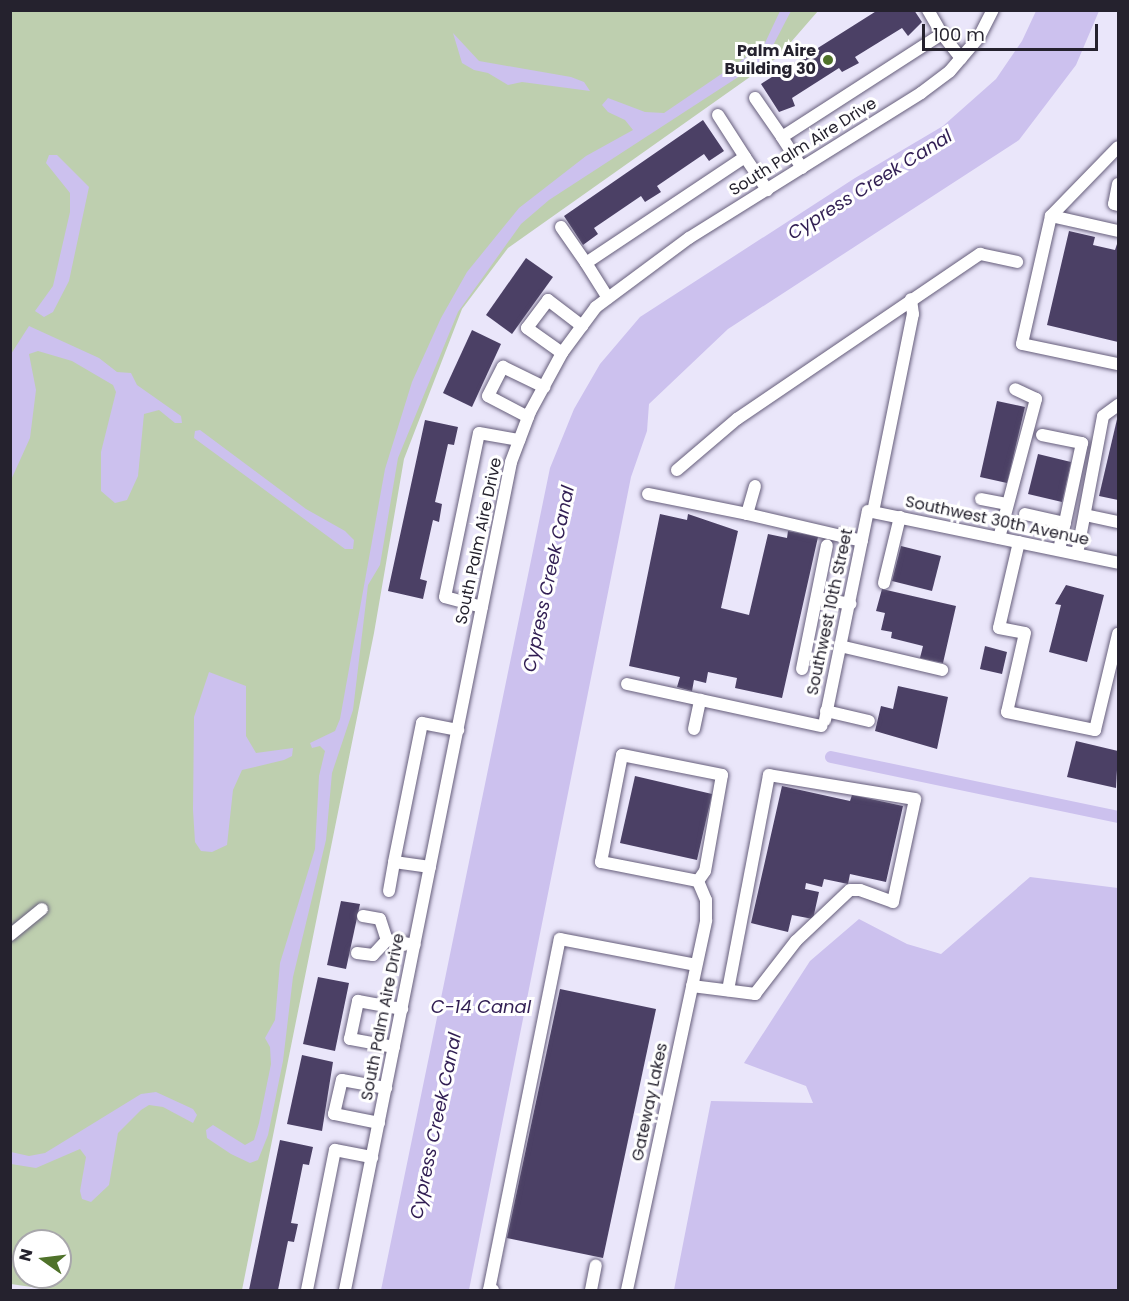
<!DOCTYPE html>
<style>
body{margin:0}
#map{position:relative;width:1129px;height:1301px;overflow:hidden;background:#eae6fa;font-family:Poppins,sans-serif}
div>[style]{position:absolute}
.green>*{inset:0;background:#becfaf}
.water>*{inset:0;background:#ccc1ee}
.canal>*{height:12px;margin:-6px;padding:0 6px;transform-origin:6px;border-radius:6px;background:#ccc1ee}
.building>*{inset:0;background:#4b4065}
.roads{filter:drop-shadow(0 0 2px #665e7b) drop-shadow(0 0 2px #665e7b)}
.minor>*{height:12px;margin:-6px;padding:0 6px;transform-origin:6px;border-radius:6px;background:#fff}
.dots>*{width:16px;height:16px;translate:-50% -50%;box-sizing:border-box;border:3px solid #fff;border-radius:50%}
span{translate:-50% -50%;white-space:nowrap;text-align:center;line-height:1.15;-webkit-text-stroke:6px #fff;paint-order:stroke}
.poi-label{font-size:16px;color:#25222e;font-weight:700}
.right{translate:-100% -50%;text-align:right}
.street-label{font-size:16px;color:#25222e}
.water-label{font-size:18px;color:#311e53;font-style:italic}
.frame{position:absolute;inset:0;border:12px solid #25222e;pointer-events:none}
.north{position:absolute;left:12px;top:1229px;width:60px;height:60px;box-sizing:border-box;background:#fff;border:2px solid #a8a7ab;border-radius:50%;rotate:284deg;font-size:16px;font-weight:700;line-height:24px;text-align:center;color:#25222e}
.north::after{content:'';display:block;margin:auto;width:21px;height:27px;background:#4f722a;clip-path:polygon(50% 0,100% 100%,50% 72%,0 100%)}
.scale{position:absolute;left:922px;top:24px;width:176px;height:27px;box-sizing:border-box;border:3px solid #25222e;border-top:0;padding-left:8px;font-size:18px;line-height:21px;white-space:nowrap;color:#25222e;-webkit-text-stroke:4px #fff;paint-order:stroke}
</style>
<div id="map">
<div class="green">
<div style="clip-path:polygon(evenodd,10px 11px,818px 11px,778px 57px,508px 248px,462px 309px,404px 459px,374px 633px,242px 1290px,52px 1290px,11px 1284px,10px 11px,24px 1241px,60px 1241px,60px 1277px,24px 1277px,24px 1241px)"></div>
</div>
<div class="water">
<div style="clip-path:polygon(780px 11px,791px 11px,766px 59px,549px 200px,521px 224px,458px 312px,398px 458px,380px 565px,368px 585px,353px 710px,332px 773px,326px 840px,293px 977px,283px 1061px,268px 1135px,258px 1160px,250px 1163px,231px 1154px,207px 1138px,206px 1130px,213px 1125px,245px 1145px,254px 1140px,259px 1123px,271px 1064px,270px 1047px,265px 1038px,275px 1020px,280px 963px,315px 849px,319px 776px,325px 751px,320px 746px,312px 748px,310px 743px,335px 731px,340px 719px,385px 469px,412px 382px,441px 318px,467px 272px,519px 208px,586px 156px,633px 130px,625px 120px,608px 112px,602px 105px,608px 98px,645px 112px,664px 113px,764px 45px)"></div>
<div style="clip-path:polygon(1036px 11px,1099px 11px,1076px 65px,1019px 140px,728px 329px,649px 404px,647px 431px,631px 477px,469px 1290px,381px 1290px,550px 468px,574px 409px,600px 364px,640px 317px,855px 178px,943px 126px,996px 79px,1022px 41px)"></div>
<div style="clip-path:polygon(453px 33px,479px 61px,571px 77px,584px 82px,590px 91px,522px 82px,508px 85px,488px 73px,474px 70px,462px 63px)"></div>
<div style="clip-path:polygon(49px 155px,57px 155px,89px 187px,69px 281px,53px 312px,44px 317px,35px 311px,53px 286px,70px 212px,70px 193px,46px 163px)"></div>
<div style="clip-path:polygon(29px 326px,99px 358px,117px 372px,131px 373px,137px 385px,181px 416px,182px 423px,175px 423px,159px 410px,144px 414px,138px 476px,127px 500px,115px 503px,101px 491px,101px 452px,116px 392px,113px 385px,72px 361px,38px 351px,29px 354px,36px 390px,30px 438px,11px 480px,11px 354px)"></div>
<div style="clip-path:polygon(200px 430px,306px 509px,345px 531px,354px 540px,353px 549px,345px 549px,194px 438px,195px 431px)"></div>
<div style="clip-path:polygon(209px 672px,246px 686px,246px 736px,256px 753px,293px 748px,292px 756px,284px 760px,242px 770px,233px 790px,227px 845px,212px 852px,201px 851px,195px 842px,193px 810px,194px 717px)"></div>
<div style="clip-path:polygon(1030px 877px,1118px 888px,1118px 1290px,674px 1290px,711px 1101px,813px 1103px,806px 1086px,744px 1063px,810px 961px,859px 919px,907px 944px,941px 954px)"></div>
<div style="clip-path:polygon(156px 1092px,193px 1109px,197px 1115px,193px 1123px,163px 1107px,149px 1105px,141px 1110px,118px 1133px,109px 1185px,91px 1202px,82px 1199px,80px 1191px,86px 1157px,80px 1149px,36px 1168px,11px 1164px,11px 1152px,29px 1156px,45px 1153px,141px 1094px)"></div>
</div>
<div class="canal">
<div style="left:831px;top:757px;width:293px;rotate:11.8deg"></div>
</div>
<div class="building">
<div style="clip-path:polygon(878px 10px,914px 10px,922px 22px,908px 36px,902px 28px,855px 57px,859px 63px,842px 72px,839px 68px,792px 98px,795px 106px,779px 112px,761px 84px)"></div>
<div style="clip-path:polygon(703px 120px,724px 151px,709px 161px,704px 154px,657px 186px,661px 192px,645px 202px,641px 196px,594px 228px,598px 234px,583px 245px,564px 216px)"></div>
<div style="clip-path:polygon(1069px 231px,1095px 237px,1093px 245px,1115px 250px,1118px 241px,1118px 342px,1047px 325px)"></div>
<div style="clip-path:polygon(526px 258px,553px 277px,512px 334px,486px 315px)"></div>
<div style="clip-path:polygon(472px 330px,501px 344px,472px 407px,443px 393px)"></div>
<div style="clip-path:polygon(997px 401px,1025px 407px,1007px 483px,980px 477px)"></div>
<div style="clip-path:polygon(1118px 415px,1118px 500px,1099px 496px)"></div>
<div style="clip-path:polygon(425px 420px,458px 427px,454px 445px,448px 444px,435px 502px,442px 504px,439px 522px,433px 520px,420px 579px,427px 581px,423px 599px,388px 591px)"></div>
<div style="clip-path:polygon(1038px 454px,1071px 462px,1062px 502px,1028px 494px)"></div>
<div style="clip-path:polygon(660px 514px,687px 520px,688px 514px,738px 531px,721px 608px,749px 615px,768px 534px,787px 538px,788px 531px,818px 537px,782px 698px,735px 688px,737px 678px,708px 672px,706px 683px,694px 680px,692px 691px,677px 687px,680px 677px,629px 666px)"></div>
<div style="clip-path:polygon(901px 546px,941px 556px,932px 591px,892px 581px)"></div>
<div style="clip-path:polygon(1066px 585px,1104px 595px,1087px 662px,1049px 652px,1061px 605px,1055px 604px)"></div>
<div style="clip-path:polygon(882px 589px,956px 606px,943px 663px,920px 658px,923px 646px,891px 638px,892px 632px,881px 630px,885px 613px,876px 611px)"></div>
<div style="clip-path:polygon(985px 646px,1007px 652px,1002px 674px,980px 669px)"></div>
<div style="clip-path:polygon(898px 686px,948px 697px,937px 749px,875px 731px,881px 706px,893px 709px)"></div>
<div style="clip-path:polygon(1076px 741px,1118px 751px,1116px 788px,1067px 777px)"></div>
<div style="clip-path:polygon(635px 776px,712px 794px,697px 860px,620px 843px)"></div>
<div style="clip-path:polygon(782px 786px,850px 801px,852px 795px,903px 806px,886px 882px,850px 874px,848px 884px,824px 879px,822px 887px,806px 883px,805px 889px,819px 892px,813px 919px,792px 915px,788px 932px,751px 923px)"></div>
<div style="clip-path:polygon(341px 901px,360px 904px,346px 969px,327px 965px)"></div>
<div style="clip-path:polygon(318px 977px,349px 983px,335px 1051px,303px 1044px)"></div>
<div style="clip-path:polygon(560px 989px,656px 1009px,603px 1258px,507px 1238px)"></div>
<div style="clip-path:polygon(302px 1055px,333px 1062px,322px 1131px,287px 1124px)"></div>
<div style="clip-path:polygon(280px 1140px,313px 1147px,309px 1165px,303px 1164px,291px 1223px,298px 1224px,294px 1242px,288px 1241px,278px 1290px,249px 1290px)"></div>
</div>
<div class="roads">
<div class="minor">
<div style="left:928px;top:10px;width:28px;rotate:60deg"></div>
<div style="left:755px;top:98px;width:47px;rotate:55.3deg"></div>
<div style="left:718px;top:115px;width:50px;rotate:57.3deg"></div>
<div style="left:802px;top:168px;width:37px;rotate:-123deg"></div>
<div style="left:782px;top:137px;width:190px;rotate:-32.8deg"></div>
<div style="left:942px;top:34px;width:31px;rotate:52deg"></div>
<div style="left:1118px;top:184px;width:20px;rotate:101deg"></div>
<div style="left:1114px;top:204px;width:4px;rotate:14deg"></div>
<div style="left:1051px;top:216px;width:96px;rotate:-45.8deg"></div>
<div style="left:561px;top:227px;width:44px;rotate:55.2deg"></div>
<div style="left:1118px;top:231px;width:69px;rotate:-167.4deg"></div>
<div style="left:1051px;top:216px;width:131px;rotate:102.8deg"></div>
<div style="left:1022px;top:344px;width:98px;rotate:11.8deg"></div>
<div style="left:608px;top:298px;width:41px;rotate:-122.2deg"></div>
<div style="left:586px;top:263px;width:191px;rotate:-33.7deg"></div>
<div style="left:745px;top:157px;width:40px;rotate:56deg"></div>
<div style="left:562px;top:353px;width:43px;rotate:-144.5deg"></div>
<div style="left:527px;top:328px;width:35px;rotate:-53deg"></div>
<div style="left:548px;top:300px;width:43px;rotate:37.4deg"></div>
<div style="left:528px;top:417px;width:45px;rotate:-152.3deg"></div>
<div style="left:488px;top:396px;width:33px;rotate:-63deg"></div>
<div style="left:503px;top:367px;width:46px;rotate:26deg"></div>
<div style="left:1042px;top:435px;width:41px;rotate:11.3deg"></div>
<div style="left:1082px;top:443px;width:109px;rotate:102.1deg"></div>
<div style="left:677px;top:470px;width:79px;rotate:-40.4deg"></div>
<div style="left:737px;top:419px;width:294px;rotate:-34.2deg"></div>
<div style="left:980px;top:254px;width:38px;rotate:12deg"></div>
<div style="left:648px;top:494px;width:101px;rotate:11.4deg"></div>
<div style="left:747px;top:514px;width:29px;rotate:-74deg"></div>
<div style="left:981px;top:499px;width:25px;rotate:11deg"></div>
<div style="left:873px;top:512px;width:202px;rotate:-78.6deg"></div>
<div style="left:913px;top:314px;width:15px;rotate:-98deg"></div>
<div style="left:747px;top:514px;width:118px;rotate:13.2deg"></div>
<div style="left:1025px;top:514px;width:41px;rotate:12.7deg"></div>
<div style="left:1085px;top:515px;width:34px;rotate:12deg"></div>
<div style="left:999px;top:538px;width:144px;rotate:-75.1deg"></div>
<div style="left:1036px;top:399px;width:23px;rotate:-155deg"></div>
<div style="left:1019px;top:542px;width:88px;rotate:103.1deg"></div>
<div style="left:999px;top:628px;width:26px;rotate:11deg"></div>
<div style="left:1025px;top:633px;width:81px;rotate:102.8deg"></div>
<div style="left:1007px;top:712px;width:90px;rotate:11.6deg"></div>
<div style="left:1095px;top:730px;width:99px;rotate:-76.5deg"></div>
<div style="left:1077px;top:554px;width:140px;rotate:-79.3deg"></div>
<div style="left:1103px;top:416px;width:19px;rotate:-36deg"></div>
<div style="left:884px;top:583px;width:68px;rotate:-76.4deg"></div>
<div style="left:817px;top:598px;width:34px;rotate:10deg"></div>
<div style="left:482px;top:607px;width:38px;rotate:-165deg"></div>
<div style="left:445px;top:597px;width:167px;rotate:-78.3deg"></div>
<div style="left:479px;top:433px;width:41px;rotate:9.9deg"></div>
<div style="left:840px;top:646px;width:105px;rotate:13.2deg"></div>
<div style="left:802px;top:669px;width:126px;rotate:-78.6deg"></div>
<div style="left:627px;top:684px;width:199px;rotate:12.2deg"></div>
<div style="left:826px;top:711px;width:44px;rotate:13.1deg"></div>
<div style="left:825px;top:720px;width:213px;rotate:-78.4deg"></div>
<div style="left:868px;top:511px;width:255px;rotate:11.7deg"></div>
<div style="left:694px;top:729px;width:30px;rotate:-78deg"></div>
<div style="left:430px;top:867px;width:36px;rotate:-172deg"></div>
<div style="left:394px;top:862px;width:142px;rotate:-78.6deg"></div>
<div style="left:422px;top:723px;width:37px;rotate:11deg"></div>
<div style="left:389px;top:891px;width:29px;rotate:-80deg"></div>
<div style="left:363px;top:916px;width:17px;rotate:10deg"></div>
<div style="left:380px;top:919px;width:22px;rotate:72deg"></div>
<div style="left:10px;top:935px;width:41px;rotate:-39.1deg"></div>
<div style="left:357px;top:953px;width:16px;rotate:7deg"></div>
<div style="left:373px;top:955px;width:21px;rotate:-47deg"></div>
<div style="left:387px;top:940px;width:28px;rotate:10deg"></div>
<div style="left:692px;top:986px;width:64px;rotate:7.2deg"></div>
<div style="left:755px;top:994px;width:67px;rotate:-52.3deg"></div>
<div style="left:796px;top:941px;width:74px;rotate:-43.4deg"></div>
<div style="left:850px;top:890px;width:10px"></div>
<div style="left:860px;top:890px;width:35px;rotate:20deg"></div>
<div style="left:893px;top:902px;width:105px;rotate:-77.9deg"></div>
<div style="left:915px;top:799px;width:148px;rotate:-170.7deg"></div>
<div style="left:769px;top:775px;width:219px;rotate:100.8deg"></div>
<div style="left:394px;top:1047px;width:45px;rotate:-169.7deg"></div>
<div style="left:350px;top:1039px;width:39px;rotate:-78deg"></div>
<div style="left:358px;top:1001px;width:45px;rotate:10.3deg"></div>
<div style="left:379px;top:1123px;width:46px;rotate:-168.7deg"></div>
<div style="left:334px;top:1114px;width:35px;rotate:-77deg"></div>
<div style="left:342px;top:1080px;width:45px;rotate:10.3deg"></div>
<div style="left:307px;top:1290px;width:143px;rotate:-78.7deg"></div>
<div style="left:335px;top:1150px;width:38px;rotate:11deg"></div>
<div style="left:345px;top:1290px;width:844px;rotate:-78.66deg"></div>
<div style="left:511px;top:462px;width:53px;rotate:-69.2deg"></div>
<div style="left:530px;top:412px;width:67px;rotate:-61.5deg"></div>
<div style="left:562px;top:353px;width:57px;rotate:-53.5deg"></div>
<div style="left:596px;top:307px;width:116px;rotate:-36.6deg"></div>
<div style="left:689px;top:238px;width:274px;rotate:-32deg"></div>
<div style="left:921px;top:93px;width:36px;rotate:-37deg"></div>
<div style="left:950px;top:71px;width:45px;rotate:-49.5deg"></div>
<div style="left:979px;top:37px;width:30px;rotate:-63deg"></div>
<div style="left:493px;top:1290px;width:4px;rotate:180deg"></div>
<div style="left:489px;top:1290px;width:358px;rotate:-78.6deg"></div>
<div style="left:560px;top:939px;width:138px;rotate:10.8deg"></div>
<div style="left:591px;top:1290px;width:25px;rotate:-79deg"></div>
<div style="left:627px;top:1290px;width:378px;rotate:-77.9deg"></div>
<div style="left:706px;top:920px;width:20px;rotate:-90deg"></div>
<div style="left:706px;top:900px;width:21px;rotate:-113deg"></div>
<div style="left:698px;top:881px;width:99px;rotate:-168.9deg"></div>
<div style="left:601px;top:862px;width:109px;rotate:-78.9deg"></div>
<div style="left:622px;top:755px;width:102px;rotate:11.3deg"></div>
<div style="left:722px;top:775px;width:97px;rotate:100deg"></div>
<div style="left:705px;top:871px;width:12px;rotate:125deg"></div>
</div>
</div>
<div class="dots">
<div style="left:828px;top:60px;background:#4f722a"></div>
</div>
<div class="poi-label">
<span class="right" style="left:816px;top:60px">Palm Aire<br>Building 30</span>
</div>
<div class="street-label">
<span style="left:803px;top:147px;rotate:-32deg">South Palm Aire Drive</span>
<span style="left:997px;top:521px;rotate:12deg">Southwest 30th Avenue</span>
<span style="left:479px;top:541px;rotate:-78deg">South Palm Aire Drive</span>
<span style="left:830px;top:612px;rotate:-78deg">Southwest 10th Street</span>
<span style="left:383px;top:1017px;rotate:-79deg">South Palm Aire Drive</span>
<span style="left:650px;top:1102px;rotate:-78deg">Gateway Lakes</span>
</div>
<div class="water-label">
<span style="left:870px;top:185px;rotate:-32deg">Cypress Creek Canal</span>
<span style="left:549px;top:579px;rotate:-78deg">Cypress Creek Canal</span>
<span style="left:481px;top:1007px">C-14 Canal</span>
<span style="left:436px;top:1126px;rotate:-78deg">Cypress Creek Canal</span>
</div>
<div class="frame"></div>
<div class="north">N</div>
<div class="scale">100 m</div>
</div>
